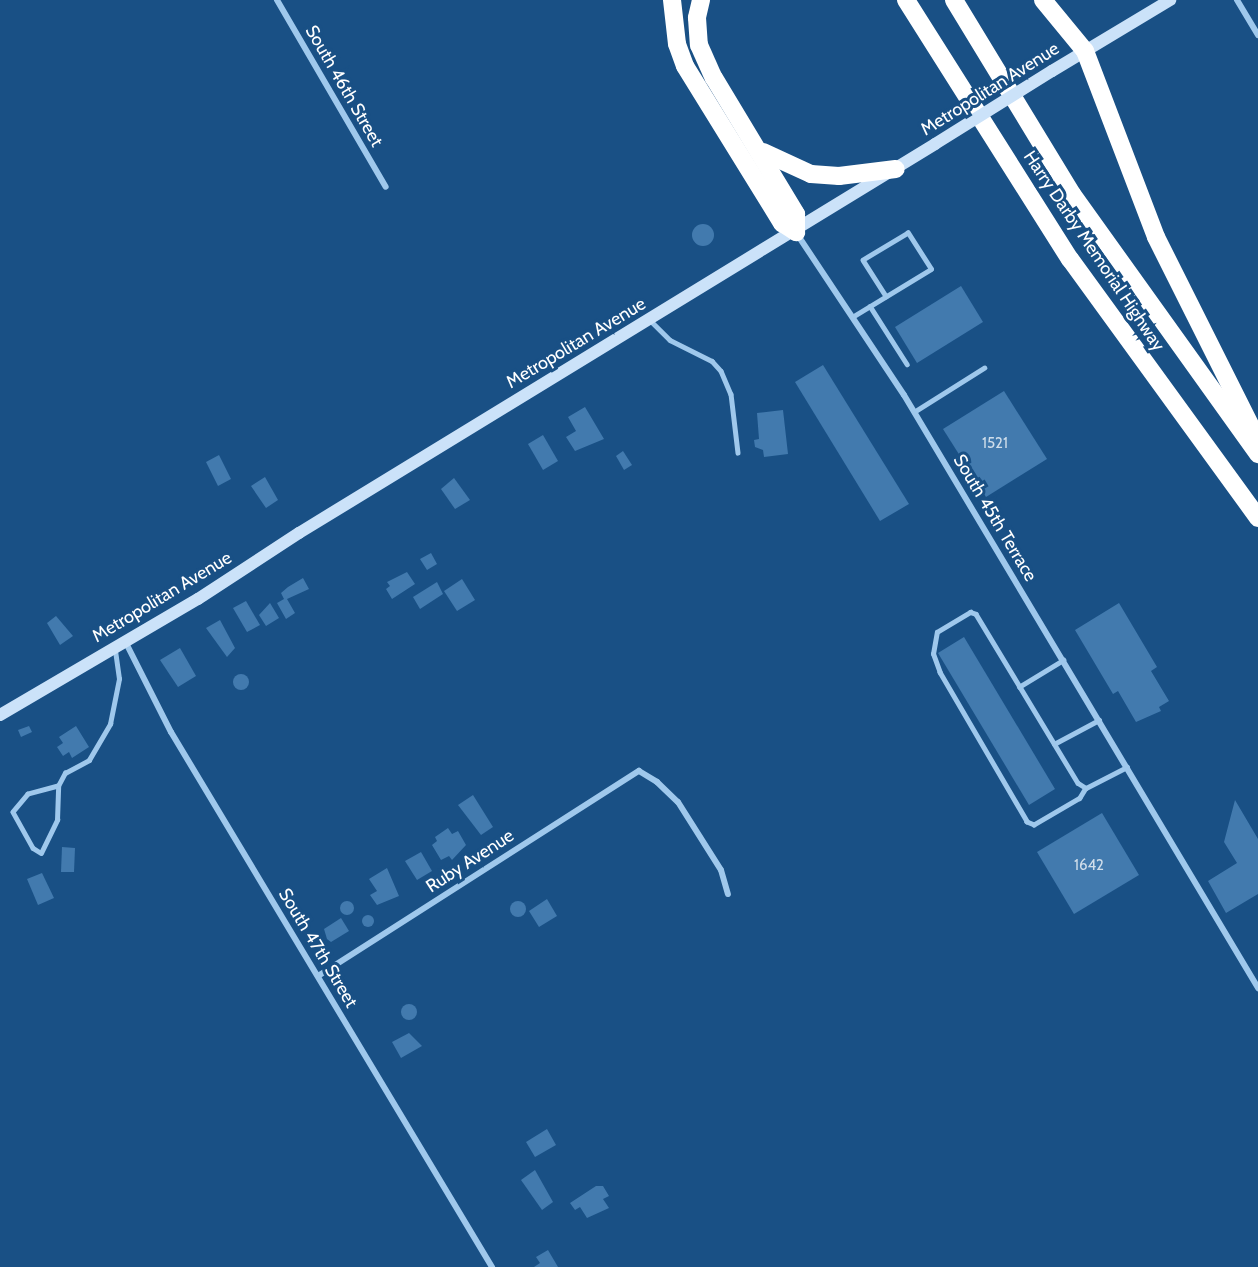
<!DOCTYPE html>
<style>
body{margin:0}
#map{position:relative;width:1258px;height:1267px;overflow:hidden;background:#195085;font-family:Cabin,sans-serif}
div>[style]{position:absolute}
.building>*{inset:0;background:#427aae}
.round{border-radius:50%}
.lane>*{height:4.5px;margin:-2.25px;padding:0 2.25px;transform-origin:2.25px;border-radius:2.25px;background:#9fc8ec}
.street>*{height:6px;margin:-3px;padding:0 3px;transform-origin:3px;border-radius:3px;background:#9fc8ec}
.secondary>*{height:12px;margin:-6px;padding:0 6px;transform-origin:6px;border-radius:6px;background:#cbe2f9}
.highway>*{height:18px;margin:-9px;padding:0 9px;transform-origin:9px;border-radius:9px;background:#fff}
.secondary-bridge>*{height:12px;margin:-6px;padding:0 6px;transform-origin:6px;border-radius:6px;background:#cbe2f9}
span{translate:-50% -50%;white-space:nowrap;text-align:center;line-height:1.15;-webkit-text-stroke:6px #195085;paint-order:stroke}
.number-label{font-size:15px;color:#d0deeb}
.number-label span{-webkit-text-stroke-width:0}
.street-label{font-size:18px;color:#fff}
</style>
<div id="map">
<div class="building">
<div class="round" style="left:692px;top:224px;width:22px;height:22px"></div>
<div style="clip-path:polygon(961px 286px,983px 322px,917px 363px,895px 327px)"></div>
<div style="clip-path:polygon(823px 365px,909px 504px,880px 521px,795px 382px)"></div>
<div style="clip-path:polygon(1004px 391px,1047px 459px,986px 497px,943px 429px)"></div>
<div style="clip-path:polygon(585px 407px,604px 439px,575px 451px,566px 437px,576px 431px,568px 417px)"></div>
<div style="clip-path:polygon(783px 410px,788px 454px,764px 457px,763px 450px,755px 447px,754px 440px,759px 439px,757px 413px)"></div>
<div style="clip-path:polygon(543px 435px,558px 461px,543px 470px,528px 444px)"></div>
<div style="clip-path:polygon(623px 451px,632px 465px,624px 470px,616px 456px)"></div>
<div style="clip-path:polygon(219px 455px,231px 479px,218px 486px,206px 462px)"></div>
<div style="clip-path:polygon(265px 477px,278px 500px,266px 508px,251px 486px)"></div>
<div style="clip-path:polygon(454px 478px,470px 500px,455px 509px,441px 489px)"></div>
<div style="clip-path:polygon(431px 553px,437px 564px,427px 570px,420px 559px)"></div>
<div style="clip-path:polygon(407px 572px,415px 584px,392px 599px,386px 589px,390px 586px,387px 582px)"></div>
<div style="clip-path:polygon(303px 578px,309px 589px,287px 599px,295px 613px,286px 619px,277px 603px,284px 599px,281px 593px,288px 587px)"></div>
<div style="clip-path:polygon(462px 579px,475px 600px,457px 611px,444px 591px)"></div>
<div style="clip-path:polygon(437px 582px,443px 594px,420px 609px,413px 597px)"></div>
<div style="clip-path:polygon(246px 601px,260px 625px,247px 632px,233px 608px)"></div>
<div style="clip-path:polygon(270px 603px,279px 618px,266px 626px,259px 615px)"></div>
<div style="clip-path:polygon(1119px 603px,1157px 667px,1151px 671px,1169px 701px,1159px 707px,1161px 711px,1136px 722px,1118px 691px,1113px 694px,1075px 630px)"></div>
<div style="clip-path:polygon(56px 616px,73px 636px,60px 645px,47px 623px)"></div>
<div style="clip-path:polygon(220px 620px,235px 648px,227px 657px,206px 628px)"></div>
<div style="clip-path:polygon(964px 637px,1055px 789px,1029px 805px,938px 653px)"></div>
<div style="clip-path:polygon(180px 648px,196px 676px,178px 687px,160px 660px)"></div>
<div class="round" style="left:233px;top:674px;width:16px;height:16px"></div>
<div style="clip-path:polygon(29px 726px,32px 732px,21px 737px,18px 730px)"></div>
<div style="clip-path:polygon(76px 726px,89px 747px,72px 758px,69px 752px,63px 756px,57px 747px,63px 743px,59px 737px)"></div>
<div style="clip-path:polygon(473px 795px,493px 827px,481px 835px,458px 805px)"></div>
<div style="clip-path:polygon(1235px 800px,1258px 839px,1258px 894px,1226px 913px,1208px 881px,1237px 863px,1224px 842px)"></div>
<div style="clip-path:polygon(1102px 813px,1139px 875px,1074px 914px,1037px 852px)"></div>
<div style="clip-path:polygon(448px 828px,452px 834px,458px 831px,466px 845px,452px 860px,449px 856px,441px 860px,432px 845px,437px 841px,435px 837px)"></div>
<div style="clip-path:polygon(62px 847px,75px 848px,74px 872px,61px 872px)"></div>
<div style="clip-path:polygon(421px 852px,432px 871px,417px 880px,405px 861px)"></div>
<div style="clip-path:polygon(387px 868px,399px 896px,377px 905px,370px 895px,377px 891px,369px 879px)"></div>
<div style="clip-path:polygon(42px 873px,54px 898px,38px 905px,27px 879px)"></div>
<div style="clip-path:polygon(547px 899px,557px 916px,539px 927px,529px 911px)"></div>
<div class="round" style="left:340px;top:901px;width:14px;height:14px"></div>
<div class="round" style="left:510px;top:901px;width:16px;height:16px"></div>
<div class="round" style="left:362px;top:915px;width:12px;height:12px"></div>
<div style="clip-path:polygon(341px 918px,349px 931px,331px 942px,327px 939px,324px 929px)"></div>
<div class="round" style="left:401px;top:1004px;width:16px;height:16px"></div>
<div style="clip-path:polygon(409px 1033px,422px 1046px,401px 1058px,392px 1042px)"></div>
<div style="clip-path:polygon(547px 1129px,556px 1145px,535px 1157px,526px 1142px)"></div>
<div style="clip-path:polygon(535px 1170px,553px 1202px,542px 1210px,521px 1180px)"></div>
<div style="clip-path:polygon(596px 1186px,603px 1186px,609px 1196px,603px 1199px,609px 1208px,587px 1218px,580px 1207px,575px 1210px,570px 1203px)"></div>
<div style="clip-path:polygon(548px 1250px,558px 1267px,534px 1267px,540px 1263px,536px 1257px)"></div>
</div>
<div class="lane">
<div style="left:870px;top:306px;width:69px;rotate:57.5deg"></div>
<div style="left:854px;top:316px;width:90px;rotate:-31.4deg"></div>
<div style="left:931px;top:269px;width:43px;rotate:-122.6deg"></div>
<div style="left:908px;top:233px;width:52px;rotate:149deg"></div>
<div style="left:863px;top:260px;width:43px;rotate:57.4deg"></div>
<div style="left:650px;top:320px;width:28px;rotate:45deg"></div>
<div style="left:670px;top:340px;width:47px;rotate:26.6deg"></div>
<div style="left:712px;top:361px;width:13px;rotate:48deg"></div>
<div style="left:721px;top:371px;width:25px;rotate:67deg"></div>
<div style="left:731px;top:394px;width:59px;rotate:83.2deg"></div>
<div style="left:914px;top:412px;width:83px;rotate:-32.2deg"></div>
<div style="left:1019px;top:687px;width:52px;rotate:-31.5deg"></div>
<div style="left:1054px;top:744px;width:51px;rotate:-28.1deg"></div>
<div style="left:58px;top:786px;width:31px;rotate:165deg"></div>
<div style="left:28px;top:794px;width:23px;rotate:130deg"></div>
<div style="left:13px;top:812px;width:41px;rotate:60.9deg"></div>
<div style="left:33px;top:848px;width:9px;rotate:32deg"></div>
<div style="left:41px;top:853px;width:37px;rotate:-64deg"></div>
<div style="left:57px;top:820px;width:34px;rotate:-88deg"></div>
<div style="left:58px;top:786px;width:15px;rotate:-62deg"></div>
<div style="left:65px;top:773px;width:27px;rotate:-28deg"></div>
<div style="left:89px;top:760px;width:42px;rotate:-59.7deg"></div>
<div style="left:110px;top:724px;width:46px;rotate:-78.7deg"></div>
<div style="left:119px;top:679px;width:30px;rotate:-98deg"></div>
<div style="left:1086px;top:788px;width:12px;rotate:121deg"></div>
<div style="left:1080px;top:798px;width:53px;rotate:149.6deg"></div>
<div style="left:1034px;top:825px;width:8px;rotate:-157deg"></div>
<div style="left:1027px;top:822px;width:173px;rotate:-120.3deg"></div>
<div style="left:940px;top:673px;width:20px;rotate:-110deg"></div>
<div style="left:933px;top:654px;width:22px;rotate:-80deg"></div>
<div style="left:937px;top:632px;width:39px;rotate:-31deg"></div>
<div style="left:970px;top:612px;width:6px;rotate:18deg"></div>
<div style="left:976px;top:614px;width:197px;rotate:58.9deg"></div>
<div style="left:1078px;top:783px;width:9px;rotate:32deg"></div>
<div style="left:1086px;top:788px;width:46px;rotate:-27.1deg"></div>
</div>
<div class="street">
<div style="left:277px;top:0;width:216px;rotate:59.8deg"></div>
<div style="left:1237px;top:0;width:41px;rotate:59deg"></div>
<div style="left:797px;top:234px;width:193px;rotate:56.4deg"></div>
<div style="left:904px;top:395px;width:691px;rotate:59.16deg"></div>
<div style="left:125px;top:641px;width:102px;rotate:63.2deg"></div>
<div style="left:171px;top:732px;width:624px;rotate:59.04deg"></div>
<div style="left:318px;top:976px;width:381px;rotate:-32.6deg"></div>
<div style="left:639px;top:771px;width:21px;rotate:31deg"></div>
<div style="left:657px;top:782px;width:29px;rotate:44deg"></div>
<div style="left:678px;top:802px;width:80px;rotate:57.7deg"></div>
<div style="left:721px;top:870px;width:25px;rotate:74deg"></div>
</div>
<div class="secondary">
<div style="left:1052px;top:71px;width:138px;rotate:-31deg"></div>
<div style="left:0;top:715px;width:229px;rotate:-30.4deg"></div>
<div style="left:198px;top:599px;width:121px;rotate:-33.2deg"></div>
<div style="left:299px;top:533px;width:746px;rotate:-31.45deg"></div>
</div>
<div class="highway">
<div style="left:672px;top:0;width:44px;rotate:83.5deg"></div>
<div style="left:677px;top:44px;width:23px;rotate:70deg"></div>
<div style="left:685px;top:66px;width:185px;rotate:58.3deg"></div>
<div style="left:782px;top:223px;width:17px;rotate:33deg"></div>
<div style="left:701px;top:0;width:18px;rotate:103deg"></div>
<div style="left:697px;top:18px;width:27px;rotate:86deg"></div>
<div style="left:699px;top:45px;width:36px;rotate:66deg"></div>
<div style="left:714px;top:78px;width:159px;rotate:58.9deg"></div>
<div style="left:796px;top:214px;width:18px;rotate:90deg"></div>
<div style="left:906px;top:0;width:307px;rotate:57.7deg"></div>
<div style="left:1070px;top:259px;width:320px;rotate:54deg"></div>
<div style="left:954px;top:0;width:227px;rotate:58.7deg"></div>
<div style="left:1072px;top:194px;width:320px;rotate:54.4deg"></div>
<div style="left:1043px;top:0;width:66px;rotate:50.5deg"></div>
<div style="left:1085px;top:51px;width:199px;rotate:69.1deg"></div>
<div style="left:1156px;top:237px;width:217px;rotate:63.4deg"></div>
<div style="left:763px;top:152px;width:53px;rotate:24.6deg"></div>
<div style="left:811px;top:174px;width:28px;rotate:4deg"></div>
<div style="left:839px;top:176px;width:57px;rotate:-7deg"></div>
</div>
<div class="secondary-bridge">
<div style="left:935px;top:144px;width:138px;rotate:-32deg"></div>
</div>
<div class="number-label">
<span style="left:995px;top:444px">1521</span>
<span style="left:1089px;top:866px">1642</span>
</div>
<div class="street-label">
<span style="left:344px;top:86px;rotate:60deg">South 46th Street</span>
<span style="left:990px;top:89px;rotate:-32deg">Metropolitan Avenue</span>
<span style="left:1094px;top:251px;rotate:56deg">Harry Darby Memorial Highway</span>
<span style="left:576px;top:343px;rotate:-31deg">Metropolitan Avenue</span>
<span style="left:995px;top:518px;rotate:59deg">South 45th Terrace</span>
<span style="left:162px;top:597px;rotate:-31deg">Metropolitan Avenue</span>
<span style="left:470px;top:861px;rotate:-33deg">Ruby Avenue</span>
<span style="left:318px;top:948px;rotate:59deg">South 47th Street</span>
</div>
</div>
